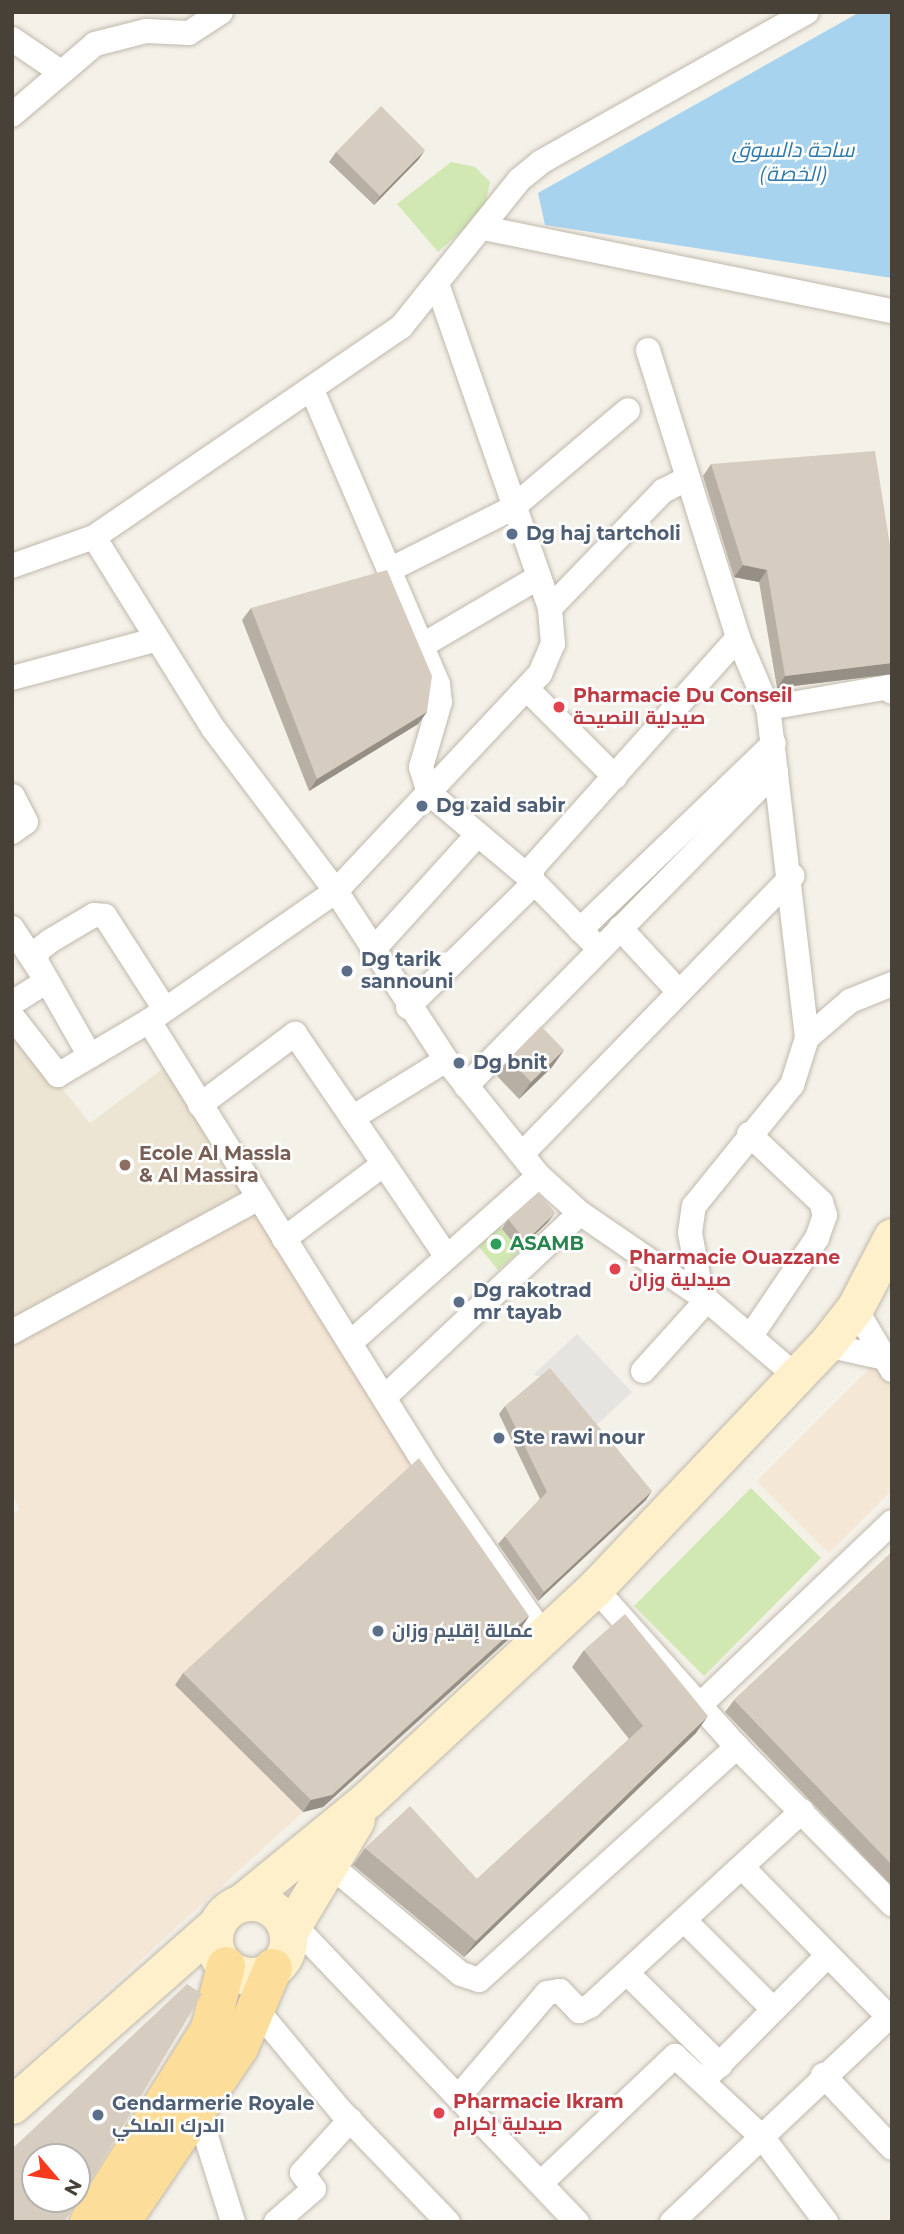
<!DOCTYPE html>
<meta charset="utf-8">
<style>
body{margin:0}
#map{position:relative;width:904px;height:2234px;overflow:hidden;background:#f4f1e9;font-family:Montserrat,Cairo,sans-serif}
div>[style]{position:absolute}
.commercial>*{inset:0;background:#f5e7d5}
.education>*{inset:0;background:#ede5d3}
.green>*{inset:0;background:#d1e8b3}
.parking>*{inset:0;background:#e6e4e1}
.water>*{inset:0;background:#a7d3ef}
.roads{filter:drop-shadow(0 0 2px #c0b8ac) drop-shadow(0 0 2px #c0b8ac)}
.street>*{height:24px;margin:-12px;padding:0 12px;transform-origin:12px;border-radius:12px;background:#fff}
.secondary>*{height:37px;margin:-18.5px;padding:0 18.5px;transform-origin:18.5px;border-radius:18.5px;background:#fef0ca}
.secondary>.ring{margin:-18.5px;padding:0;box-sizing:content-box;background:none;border:37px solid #fef0ca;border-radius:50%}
.primary>*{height:38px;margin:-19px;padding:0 19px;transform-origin:19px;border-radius:19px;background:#fcde9a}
.wall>*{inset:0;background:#b8afa4}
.shaded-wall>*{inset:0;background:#968f86}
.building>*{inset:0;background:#d6ccbf}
.dots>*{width:19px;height:19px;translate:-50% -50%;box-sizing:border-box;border:4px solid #fff;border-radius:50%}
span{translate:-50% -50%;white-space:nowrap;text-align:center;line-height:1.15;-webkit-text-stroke:5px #fff;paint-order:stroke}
.service-label{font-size:19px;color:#4e5e75;font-weight:700}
.left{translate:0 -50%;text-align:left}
.health-label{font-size:19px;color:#be3a42;font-weight:700}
.education-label{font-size:19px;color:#785e54;font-weight:700}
.leisure-label{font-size:19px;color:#27864d;font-weight:700}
.water-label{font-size:21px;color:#307aab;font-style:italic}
.frame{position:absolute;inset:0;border:14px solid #484137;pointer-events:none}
.north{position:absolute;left:21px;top:2143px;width:70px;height:70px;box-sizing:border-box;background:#fff;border:2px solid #b6b3af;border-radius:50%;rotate:119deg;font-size:19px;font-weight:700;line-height:28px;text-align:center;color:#484137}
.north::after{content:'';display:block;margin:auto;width:24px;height:32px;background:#f63a1e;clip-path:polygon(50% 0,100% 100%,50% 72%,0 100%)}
</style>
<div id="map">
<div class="commercial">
<div style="clip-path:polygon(265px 1207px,421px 1460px,175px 1685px,303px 1812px,12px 2077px,12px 1514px,19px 1510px,12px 1491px,12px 1340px)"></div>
<div style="clip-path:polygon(875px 1363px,892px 1379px,892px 1490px,829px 1553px,757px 1481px)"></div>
</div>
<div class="education">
<div style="clip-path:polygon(20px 1036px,90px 1123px,173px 1061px,265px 1207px,12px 1339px,12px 1041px)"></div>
</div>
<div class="green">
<div style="clip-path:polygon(451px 162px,475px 167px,490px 182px,484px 211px,438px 252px,397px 204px)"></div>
<div style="clip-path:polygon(494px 1219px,520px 1251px,498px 1270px,471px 1237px)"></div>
<div style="clip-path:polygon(751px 1488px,821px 1558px,704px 1676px,634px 1606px)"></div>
</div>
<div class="parking">
<div style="clip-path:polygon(577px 1334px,632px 1392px,588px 1433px,544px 1377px,533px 1375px)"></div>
</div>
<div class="water">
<div style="clip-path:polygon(860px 12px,892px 12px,892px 278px,545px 225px,538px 193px)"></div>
</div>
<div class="roads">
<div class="street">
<div style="left:12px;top:39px;width:57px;rotate:34.2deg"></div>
<div style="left:12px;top:115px;width:109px;rotate:-40.5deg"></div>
<div style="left:95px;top:44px;width:53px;rotate:-14.3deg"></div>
<div style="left:146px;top:31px;width:43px;rotate:2.7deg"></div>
<div style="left:189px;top:33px;width:38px;rotate:-33deg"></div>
<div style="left:483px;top:228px;width:417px;rotate:11.5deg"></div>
<div style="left:648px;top:350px;width:302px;rotate:72.6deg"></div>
<div style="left:738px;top:638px;width:76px;rotate:66.8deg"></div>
<div style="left:312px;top:390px;width:320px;rotate:66.8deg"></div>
<div style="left:438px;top:684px;width:18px;rotate:84deg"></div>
<div style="left:440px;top:702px;width:68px;rotate:106.3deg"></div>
<div style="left:421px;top:767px;width:27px;rotate:73deg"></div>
<div style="left:429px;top:793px;width:133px;rotate:40.1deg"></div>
<div style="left:531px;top:879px;width:98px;rotate:45.8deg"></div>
<div style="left:94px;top:537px;width:372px;rotate:-34.4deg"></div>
<div style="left:401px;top:327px;width:189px;rotate:-51.2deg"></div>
<div style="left:519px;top:180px;width:28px;rotate:-39deg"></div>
<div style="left:541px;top:162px;width:305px;rotate:-29.4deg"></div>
<div style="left:12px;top:566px;width:87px;rotate:-19.5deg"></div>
<div style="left:94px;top:537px;width:225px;rotate:58.1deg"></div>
<div style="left:213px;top:728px;width:204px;rotate:53deg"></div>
<div style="left:336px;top:891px;width:202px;rotate:56.9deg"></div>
<div style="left:446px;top:1060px;width:149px;rotate:51.3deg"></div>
<div style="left:539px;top:1176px;width:55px;rotate:42.1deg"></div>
<div style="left:580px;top:1213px;width:154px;rotate:34.4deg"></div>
<div style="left:707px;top:1300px;width:118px;rotate:40.5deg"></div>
<div style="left:389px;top:570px;width:136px;rotate:-26.6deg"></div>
<div style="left:511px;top:509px;width:153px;rotate:-40.2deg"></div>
<div style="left:550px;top:608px;width:163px;rotate:-46deg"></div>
<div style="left:663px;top:491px;width:28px;rotate:-27deg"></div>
<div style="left:423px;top:645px;width:132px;rotate:-30.4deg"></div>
<div style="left:12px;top:678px;width:148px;rotate:-14.9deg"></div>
<div style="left:528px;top:690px;width:123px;rotate:45deg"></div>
<div style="left:12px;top:832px;width:17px;rotate:-36deg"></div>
<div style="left:26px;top:822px;width:29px;rotate:-117deg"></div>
<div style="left:12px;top:928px;width:64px;rotate:56.6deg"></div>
<div style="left:47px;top:981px;width:41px;rotate:147.8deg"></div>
<div style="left:620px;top:928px;width:87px;rotate:47.3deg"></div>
<div style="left:580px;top:930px;width:269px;rotate:-43.9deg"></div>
<div style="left:373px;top:950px;width:156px;rotate:-47.8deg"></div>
<div style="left:408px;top:1007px;width:170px;rotate:-44.5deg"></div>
<div style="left:529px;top:888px;width:21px;rotate:-79deg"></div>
<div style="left:533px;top:867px;width:307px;rotate:-48.2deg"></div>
<div style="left:12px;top:1016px;width:75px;rotate:52.1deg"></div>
<div style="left:58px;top:1075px;width:106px;rotate:-30.7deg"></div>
<div style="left:149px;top:1021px;width:228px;rotate:-34.8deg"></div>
<div style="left:336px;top:891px;width:298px;rotate:-46.8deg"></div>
<div style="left:540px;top:674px;width:33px;rotate:-67deg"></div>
<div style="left:553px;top:644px;width:36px;rotate:-95deg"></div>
<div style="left:550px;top:608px;width:340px;rotate:-109.2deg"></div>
<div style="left:149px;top:1021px;width:531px;rotate:58.07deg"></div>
<div style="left:430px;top:1472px;width:200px;rotate:55.2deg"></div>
<div style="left:807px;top:1038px;width:57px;rotate:-40.7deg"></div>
<div style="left:850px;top:1001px;width:45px;rotate:-22deg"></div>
<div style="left:90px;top:1056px;width:107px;rotate:-119.7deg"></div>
<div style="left:37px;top:963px;width:11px;rotate:-95deg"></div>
<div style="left:36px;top:952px;width:18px;rotate:-38deg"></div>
<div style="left:50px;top:941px;width:51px;rotate:-30.6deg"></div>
<div style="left:94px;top:915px;width:11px;rotate:5deg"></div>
<div style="left:105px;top:916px;width:109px;rotate:57.3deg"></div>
<div style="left:466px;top:1086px;width:442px;rotate:-45.5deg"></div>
<div style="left:200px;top:1105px;width:119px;rotate:-36.8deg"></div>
<div style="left:295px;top:1034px;width:158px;rotate:55.6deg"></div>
<div style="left:352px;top:1118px;width:110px;rotate:-31.7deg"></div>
<div style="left:749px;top:1134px;width:99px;rotate:43.4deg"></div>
<div style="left:821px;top:1202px;width:14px;rotate:73deg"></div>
<div style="left:825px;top:1215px;width:24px;rotate:109deg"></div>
<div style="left:817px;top:1238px;width:118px;rotate:124deg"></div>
<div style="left:522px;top:1154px;width:388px;rotate:-45.8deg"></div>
<div style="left:284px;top:1239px;width:125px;rotate:-36.9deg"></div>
<div style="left:384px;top:1164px;width:112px;rotate:55.9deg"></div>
<div style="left:702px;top:1297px;width:65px;rotate:-100.6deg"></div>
<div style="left:690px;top:1233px;width:27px;rotate:-82deg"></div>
<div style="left:694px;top:1206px;width:156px;rotate:-51deg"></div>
<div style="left:792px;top:1085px;width:49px;rotate:-72.3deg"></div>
<div style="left:807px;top:1038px;width:332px;rotate:-96.7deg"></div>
<div style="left:768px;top:708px;width:124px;rotate:-9.8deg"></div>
<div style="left:890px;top:687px;width:5px;rotate:68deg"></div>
<div style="left:855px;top:1308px;width:72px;rotate:59.2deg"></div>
<div style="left:12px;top:1332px;width:279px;rotate:-28.5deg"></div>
<div style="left:350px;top:1343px;width:252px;rotate:-41.5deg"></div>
<div style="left:826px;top:1345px;width:56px;rotate:12.3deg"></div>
<div style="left:643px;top:1371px;width:96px;rotate:-48deg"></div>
<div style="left:387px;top:1395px;width:265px;rotate:-43.3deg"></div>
<div style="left:700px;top:1705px;width:265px;rotate:-43.6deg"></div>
<div style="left:737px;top:1747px;width:221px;rotate:45.4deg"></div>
<div style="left:330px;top:1865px;width:170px;rotate:39.8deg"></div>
<div style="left:461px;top:1974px;width:19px;rotate:18deg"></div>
<div style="left:479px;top:1980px;width:348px;rotate:-42.1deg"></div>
<div style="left:737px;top:1747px;width:213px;rotate:-131.8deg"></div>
<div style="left:743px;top:1868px;width:209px;rotate:45.6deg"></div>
<div style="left:687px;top:1923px;width:122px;rotate:45deg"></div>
<div style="left:293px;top:1924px;width:412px;rotate:46.4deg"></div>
<div style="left:630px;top:1976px;width:127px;rotate:44.7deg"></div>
<div style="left:257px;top:2010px;width:131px;rotate:50.3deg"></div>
<div style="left:341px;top:2111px;width:154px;rotate:46.1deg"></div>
<div style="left:823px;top:2075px;width:100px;rotate:46.6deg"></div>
<div style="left:704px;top:2080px;width:175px;rotate:-45.2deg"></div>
<div style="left:460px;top:2095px;width:134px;rotate:-49.5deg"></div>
<div style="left:547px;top:1993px;width:13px;rotate:-9deg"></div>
<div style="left:560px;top:1991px;width:28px;rotate:46deg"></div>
<div style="left:579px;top:2011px;width:12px;rotate:-24deg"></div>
<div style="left:590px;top:2006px;width:288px;rotate:-42.6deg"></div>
<div style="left:199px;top:2114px;width:113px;rotate:72.5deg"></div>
<div style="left:541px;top:2183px;width:185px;rotate:-43.5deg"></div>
<div style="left:675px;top:2056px;width:120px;rotate:43deg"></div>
<div style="left:763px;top:2138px;width:105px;rotate:53.1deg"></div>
<div style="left:276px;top:2222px;width:50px;rotate:-41deg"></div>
<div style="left:314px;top:2189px;width:20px;rotate:-127deg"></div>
<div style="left:302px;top:2173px;width:72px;rotate:-47.8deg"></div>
<div style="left:672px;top:2222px;width:303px;rotate:-43.4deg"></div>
</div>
<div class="secondary">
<div class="ring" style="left:214px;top:1902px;width:37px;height:37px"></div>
<div style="left:241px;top:1903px;width:164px;rotate:-39.3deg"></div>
<div style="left:368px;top:1799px;width:310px;rotate:-42.9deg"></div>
<div style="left:595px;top:1588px;width:335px;rotate:-46.5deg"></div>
<div style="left:826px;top:1345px;width:47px;rotate:-51.9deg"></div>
<div style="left:855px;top:1308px;width:80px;rotate:-62.5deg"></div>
<div style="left:288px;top:1933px;width:132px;rotate:-59deg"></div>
<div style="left:12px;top:2105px;width:273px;rotate:-41.4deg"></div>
</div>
<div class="primary">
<div style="left:89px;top:2222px;width:228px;rotate:-57.9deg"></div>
<div style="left:210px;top:2029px;width:65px;rotate:-75.7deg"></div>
<div style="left:121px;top:2222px;width:210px;rotate:-55.9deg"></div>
<div style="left:239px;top:2048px;width:87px;rotate:-67deg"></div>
</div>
</div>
<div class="wall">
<div style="clip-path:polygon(336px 152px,419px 159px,374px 205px,329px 162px)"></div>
<div style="clip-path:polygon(711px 464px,892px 558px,892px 674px,777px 688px,759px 582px,734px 577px,703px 476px)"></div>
<div style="clip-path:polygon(251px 608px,427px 712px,418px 724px,309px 791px,242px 620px)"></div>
<div style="clip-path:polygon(564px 1050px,552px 1067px,519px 1099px,497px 1076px,509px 1059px)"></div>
<div style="clip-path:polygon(508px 1219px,548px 1222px,519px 1250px,502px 1229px)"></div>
<div style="clip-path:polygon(505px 1406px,646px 1500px,538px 1601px,498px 1544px,505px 1536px,540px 1499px,499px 1414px)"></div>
<div style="clip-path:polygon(892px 1552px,892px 1886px,725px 1712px,734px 1700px)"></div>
<div style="clip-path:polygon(529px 1616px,521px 1628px,323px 1807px,303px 1812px,175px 1685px,183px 1673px)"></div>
<div style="clip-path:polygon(584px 1650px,696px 1733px,464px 1957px,353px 1865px,365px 1848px,477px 1879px,629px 1739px,572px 1667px)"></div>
</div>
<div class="shaded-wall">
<div style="clip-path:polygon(425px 150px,419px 159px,374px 205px,380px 196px)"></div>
<div style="clip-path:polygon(743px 565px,767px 570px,759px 582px,734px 577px)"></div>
<div style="clip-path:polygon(892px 663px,892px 674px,777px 688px,785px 676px)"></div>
<div style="clip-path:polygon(427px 712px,418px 724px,309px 791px,317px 779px)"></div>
<div style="clip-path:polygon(564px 1050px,552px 1067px,519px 1099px,531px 1082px)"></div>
<div style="clip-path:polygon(555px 1213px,548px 1222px,519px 1250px,526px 1241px)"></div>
<div style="clip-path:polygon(652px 1491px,646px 1500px,538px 1601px,544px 1592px)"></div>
<div style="clip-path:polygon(529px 1616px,521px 1628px,323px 1807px,303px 1812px,311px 1800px)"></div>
<div style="clip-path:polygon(708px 1716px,696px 1733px,464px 1957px,476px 1941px)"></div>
</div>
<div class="building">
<div style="clip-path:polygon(381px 106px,425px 150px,380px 196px,336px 152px)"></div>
<div style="clip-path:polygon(875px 451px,892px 558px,892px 663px,785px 676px,767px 570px,743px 565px,711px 464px)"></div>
<div style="clip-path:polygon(387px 570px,432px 676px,427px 712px,317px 779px,251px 608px)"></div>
<div style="clip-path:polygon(541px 1026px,564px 1050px,531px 1082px,509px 1059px)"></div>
<div style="clip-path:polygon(539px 1192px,555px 1213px,526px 1241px,508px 1219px)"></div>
<div style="clip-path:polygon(550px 1368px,652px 1491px,544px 1592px,505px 1536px,547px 1492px,505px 1406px)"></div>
<div style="clip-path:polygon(419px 1458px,529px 1616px,332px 1795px,311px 1800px,183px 1673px)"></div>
<div style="clip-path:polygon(892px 1552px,892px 1865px,734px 1700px)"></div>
<div style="clip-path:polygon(625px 1614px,708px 1716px,476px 1941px,365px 1848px,410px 1806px,477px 1879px,643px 1726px,584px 1650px)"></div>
<div style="clip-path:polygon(evenodd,187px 1984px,202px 1994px,77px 2203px,64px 2222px,12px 2222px,12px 2149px,187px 1984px,35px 2157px,77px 2157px,77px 2199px,35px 2199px,35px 2157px)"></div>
</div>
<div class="dots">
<div style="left:512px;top:534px;background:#5c6f8a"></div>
<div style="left:559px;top:707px;background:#e0444e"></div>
<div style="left:422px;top:806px;background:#5c6f8a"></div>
<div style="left:347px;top:971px;background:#5c6f8a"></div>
<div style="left:459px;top:1063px;background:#5c6f8a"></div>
<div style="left:125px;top:1165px;background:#8d6e63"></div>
<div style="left:496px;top:1244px;background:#2e9e5b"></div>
<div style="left:615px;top:1269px;background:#e0444e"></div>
<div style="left:459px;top:1302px;background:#5c6f8a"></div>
<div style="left:499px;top:1438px;background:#5c6f8a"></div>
<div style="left:378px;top:1631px;background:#5c6f8a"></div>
<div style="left:439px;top:2113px;background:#e0444e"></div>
<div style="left:98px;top:2115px;background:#5c6f8a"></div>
</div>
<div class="service-label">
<span class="left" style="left:526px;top:534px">Dg haj tartcholi</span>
<span class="left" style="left:436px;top:806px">Dg zaid sabir</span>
<span class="left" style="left:361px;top:971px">Dg tarik<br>sannouni</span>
<span class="left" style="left:473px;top:1063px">Dg bnit</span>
<span class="left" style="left:473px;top:1302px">Dg rakotrad<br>mr tayab</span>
<span class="left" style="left:513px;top:1438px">Ste rawi nour</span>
<span class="left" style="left:392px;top:1631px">عمالة إقليم وزان</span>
<span class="left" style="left:112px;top:2115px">Gendarmerie Royale<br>الدرك الملكي</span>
</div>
<div class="health-label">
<span class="left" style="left:573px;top:707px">Pharmacie Du Conseil<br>صيدلية النصيحة</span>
<span class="left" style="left:629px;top:1269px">Pharmacie Ouazzane<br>صيدلية وزان</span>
<span class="left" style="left:453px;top:2113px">Pharmacie Ikram<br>صيدلية إكرام</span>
</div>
<div class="education-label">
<span class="left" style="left:139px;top:1165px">Ecole Al Massla<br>&amp; Al Massira</span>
</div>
<div class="leisure-label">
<span class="left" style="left:510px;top:1244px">ASAMB</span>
</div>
<div class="water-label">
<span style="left:793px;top:162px">ساحة دالسوق<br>(الخصة)</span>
</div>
<div class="frame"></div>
<div class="north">N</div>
</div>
